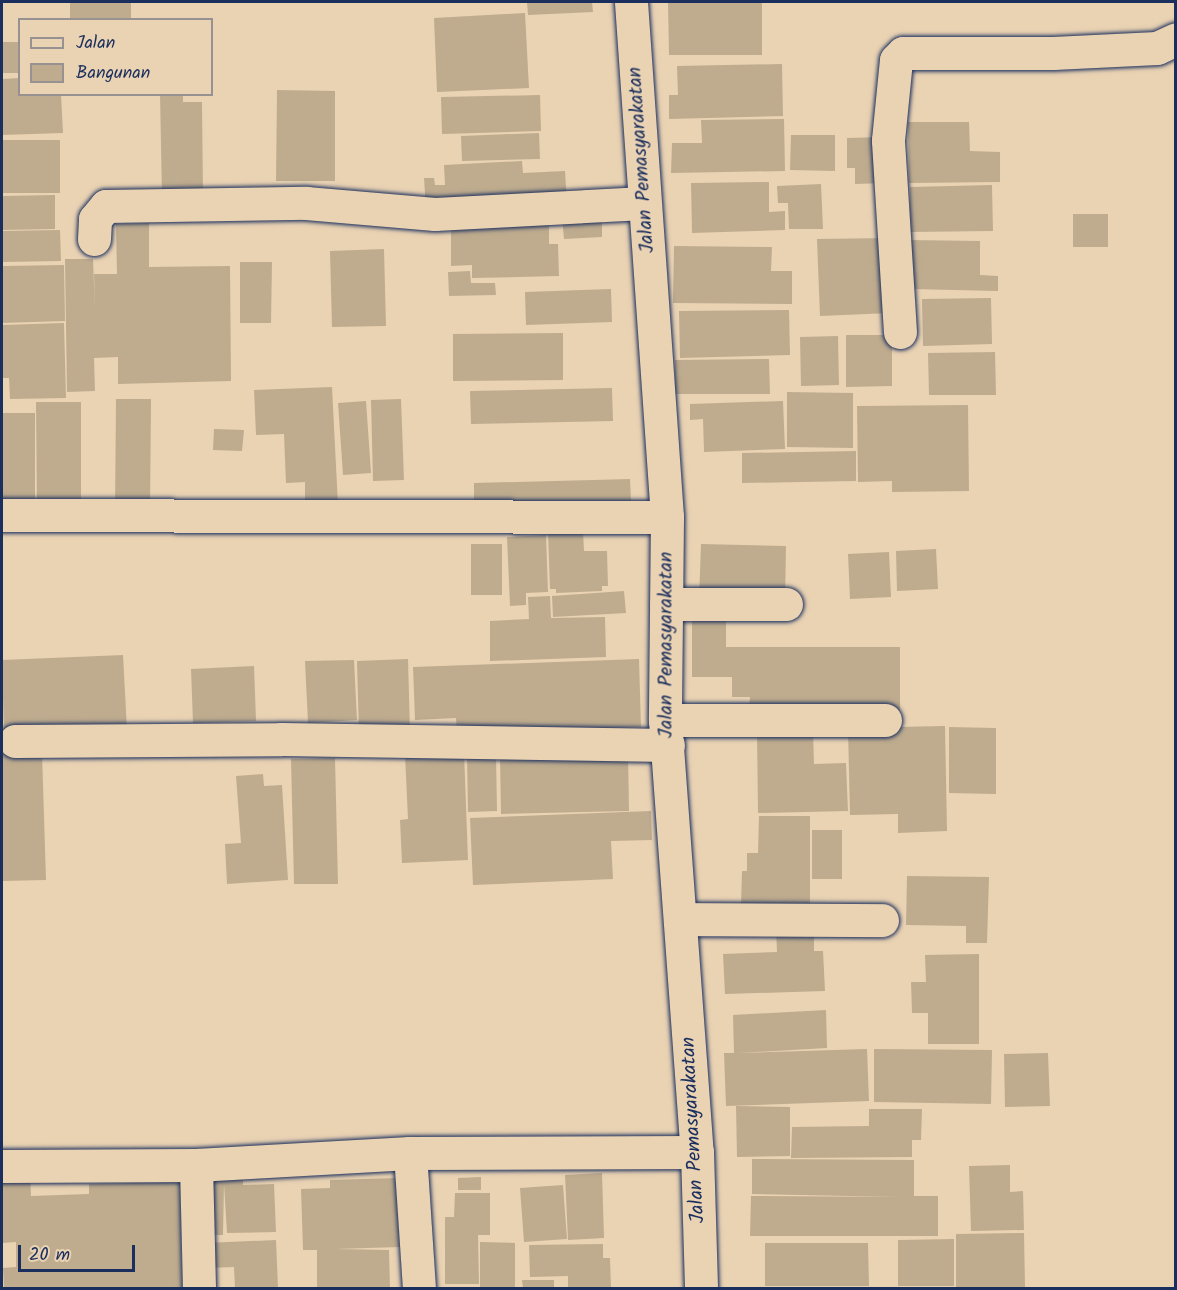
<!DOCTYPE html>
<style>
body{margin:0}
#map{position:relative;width:1177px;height:1290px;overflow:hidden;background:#ead3b3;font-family:Kalam,sans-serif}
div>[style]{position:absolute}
.building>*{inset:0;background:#bfac8e}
.roads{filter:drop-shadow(0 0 2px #1b2f5e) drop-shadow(0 0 2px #1b2f5e)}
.street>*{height:33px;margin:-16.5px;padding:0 16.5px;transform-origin:16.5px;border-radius:16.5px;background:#ead3b3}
.secondary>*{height:33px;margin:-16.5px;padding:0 16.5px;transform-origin:16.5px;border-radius:16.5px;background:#ead3b3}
span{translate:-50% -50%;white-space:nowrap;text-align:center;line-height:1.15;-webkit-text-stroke:4.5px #ead3b3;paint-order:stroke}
.street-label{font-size:20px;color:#1b2f5e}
.frame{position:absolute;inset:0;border:3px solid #1b2f5e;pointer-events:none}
.legend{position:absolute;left:18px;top:18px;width:195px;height:78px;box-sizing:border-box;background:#ead3b3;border:2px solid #979191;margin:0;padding:8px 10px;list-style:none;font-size:18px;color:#1b2f5e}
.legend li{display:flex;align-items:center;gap:12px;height:30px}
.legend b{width:30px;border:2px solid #979191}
.scale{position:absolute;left:18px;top:1245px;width:117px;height:27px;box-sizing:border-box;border:3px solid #1b2f5e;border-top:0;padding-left:8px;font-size:18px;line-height:21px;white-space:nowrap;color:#1b2f5e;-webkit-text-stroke:4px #ead3b3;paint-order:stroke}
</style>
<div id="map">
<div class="building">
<div style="clip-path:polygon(70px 2px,131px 2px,131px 20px,70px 20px)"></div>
<div style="clip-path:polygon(527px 2px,592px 2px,593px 12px,528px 15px)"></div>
<div style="clip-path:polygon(668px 2px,762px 2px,762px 55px,669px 55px)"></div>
<div style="clip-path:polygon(525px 13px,529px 88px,437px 92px,434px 18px)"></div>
<div style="clip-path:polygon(2px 42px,20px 42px,20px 73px,2px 73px)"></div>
<div style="clip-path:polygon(782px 64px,783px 116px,669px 119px,669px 95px,678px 95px,677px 66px)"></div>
<div style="clip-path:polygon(20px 78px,20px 94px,61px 94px,63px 133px,2px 135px,2px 79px)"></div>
<div style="clip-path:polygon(277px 90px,335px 91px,335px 181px,276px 181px)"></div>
<div style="clip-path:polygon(160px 94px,183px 94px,183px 102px,202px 102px,203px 196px,162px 197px)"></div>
<div style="clip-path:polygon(540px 95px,541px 131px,442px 134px,441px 97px)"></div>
<div style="clip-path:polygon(784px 119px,785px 171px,671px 173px,672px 143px,702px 143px,701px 120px)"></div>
<div style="clip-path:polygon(908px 122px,969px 122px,970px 151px,1000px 152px,1000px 182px,909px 183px)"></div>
<div style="clip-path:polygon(539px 133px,540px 159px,462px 161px,461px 136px)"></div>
<div style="clip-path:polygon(791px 135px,835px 135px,835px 171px,790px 170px)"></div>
<div style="clip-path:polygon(882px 137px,886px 183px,855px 184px,855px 168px,847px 168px,847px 138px)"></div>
<div style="clip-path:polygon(2px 140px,60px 140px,60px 193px,2px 193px)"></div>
<div style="clip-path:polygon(522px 161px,523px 173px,565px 171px,567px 203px,426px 210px,424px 178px,434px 178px,435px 185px,445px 185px,444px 165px)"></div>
<div style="clip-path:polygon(769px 182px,769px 212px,785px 211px,785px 230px,692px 233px,691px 183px)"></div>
<div style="clip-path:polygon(821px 184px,823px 229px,789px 229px,788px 203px,778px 203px,777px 186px)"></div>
<div style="clip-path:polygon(992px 185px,993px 231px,910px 232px,910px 187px)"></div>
<div style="clip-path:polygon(55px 195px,55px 229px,2px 230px,2px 196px)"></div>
<div style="clip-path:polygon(1073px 214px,1108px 214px,1108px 247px,1073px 247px)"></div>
<div style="clip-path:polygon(602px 215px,602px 237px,564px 239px,562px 217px)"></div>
<div style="clip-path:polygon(549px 222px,549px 244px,558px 244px,559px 276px,472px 278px,472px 265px,451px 266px,451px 223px)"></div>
<div style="clip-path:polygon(149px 223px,149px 267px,230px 266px,231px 381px,118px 384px,118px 357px,94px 358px,95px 391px,67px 392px,65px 259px,93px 259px,95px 310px,94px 274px,117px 274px,116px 224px)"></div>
<div style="clip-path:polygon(60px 230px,61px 261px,2px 262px,2px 231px)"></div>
<div style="clip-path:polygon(889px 238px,891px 313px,820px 316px,817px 239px)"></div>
<div style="clip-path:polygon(909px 240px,980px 241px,980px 275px,998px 276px,998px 291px,910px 289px)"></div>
<div style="clip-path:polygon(674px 246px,772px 247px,771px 271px,792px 271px,792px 304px,673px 303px)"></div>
<div style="clip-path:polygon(384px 249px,386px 326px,332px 327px,330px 251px)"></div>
<div style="clip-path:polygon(240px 262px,272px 262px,271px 323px,240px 323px)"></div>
<div style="clip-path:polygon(64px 265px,65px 321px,2px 323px,2px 266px)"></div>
<div style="clip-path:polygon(470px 271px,471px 283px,495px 283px,496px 295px,449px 296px,448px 272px)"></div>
<div style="clip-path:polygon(611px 289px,612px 322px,526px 325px,525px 292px)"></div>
<div style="clip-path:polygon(991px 298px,992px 344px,923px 346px,922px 299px)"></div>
<div style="clip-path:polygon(789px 310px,790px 355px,680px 358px,679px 311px)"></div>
<div style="clip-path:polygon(64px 323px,66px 398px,10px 399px,9px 378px,2px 378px,2px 325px)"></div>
<div style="clip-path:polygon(563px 333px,563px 380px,453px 381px,453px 334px)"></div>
<div style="clip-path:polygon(846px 335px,892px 335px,892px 386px,846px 387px)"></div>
<div style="clip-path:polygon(838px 336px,839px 385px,801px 386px,800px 337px)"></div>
<div style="clip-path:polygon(995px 352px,996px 395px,929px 395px,928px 353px)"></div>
<div style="clip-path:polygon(769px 359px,770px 394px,675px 394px,675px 360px)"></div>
<div style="clip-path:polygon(332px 387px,338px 505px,305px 506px,305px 482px,286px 483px,284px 434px,256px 435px,254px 390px)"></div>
<div style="clip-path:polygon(612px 388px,613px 421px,471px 424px,470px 391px)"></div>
<div style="clip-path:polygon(787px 392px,853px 393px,853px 448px,787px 447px)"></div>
<div style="clip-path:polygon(116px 399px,151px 399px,150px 511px,115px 511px)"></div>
<div style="clip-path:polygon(401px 399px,404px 480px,373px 481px,371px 400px)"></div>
<div style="clip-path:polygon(366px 401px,371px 473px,343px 475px,338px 403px)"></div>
<div style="clip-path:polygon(783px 401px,785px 449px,704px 452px,703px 419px,690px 420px,690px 404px)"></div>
<div style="clip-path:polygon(36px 402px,81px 402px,81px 511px,37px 511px)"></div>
<div style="clip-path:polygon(968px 405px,969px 491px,892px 492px,892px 481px,858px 482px,857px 406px)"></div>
<div style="clip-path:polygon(2px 413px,35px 413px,35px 512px,2px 512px)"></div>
<div style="clip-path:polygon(214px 429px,244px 430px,242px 451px,213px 450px)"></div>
<div style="clip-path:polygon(856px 451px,856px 481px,742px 483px,742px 453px)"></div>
<div style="clip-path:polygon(630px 479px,631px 501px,474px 505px,474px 483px)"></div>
<div style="clip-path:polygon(583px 531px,584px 551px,607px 551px,608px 586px,602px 586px,602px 591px,556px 593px,556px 589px,550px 589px,548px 532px)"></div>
<div style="clip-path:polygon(546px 535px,548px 592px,526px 593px,526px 605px,510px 606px,507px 537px)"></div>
<div style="clip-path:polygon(471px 544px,502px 544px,502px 595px,471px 595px)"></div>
<div style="clip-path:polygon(701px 544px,786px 546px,785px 602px,699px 600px)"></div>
<div style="clip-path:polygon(936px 549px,938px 589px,897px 591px,896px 551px)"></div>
<div style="clip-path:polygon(889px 552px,891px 597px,850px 599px,848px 554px)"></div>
<div style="clip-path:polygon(624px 591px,626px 613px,553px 617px,552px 596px)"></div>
<div style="clip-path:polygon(550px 596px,551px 618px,605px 617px,606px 657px,490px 661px,490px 621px,529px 619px,528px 597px)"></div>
<div style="clip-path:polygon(692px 621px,726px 621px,726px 647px,900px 647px,900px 711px,749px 712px,750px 697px,732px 697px,732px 677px,692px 677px)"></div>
<div style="clip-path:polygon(123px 655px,127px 730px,4px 736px,2px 660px)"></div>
<div style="clip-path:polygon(408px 659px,410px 733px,359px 734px,357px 661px)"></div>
<div style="clip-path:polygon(639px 659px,641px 727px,457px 733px,456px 718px,415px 720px,413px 667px)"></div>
<div style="clip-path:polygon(354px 660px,357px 720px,308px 723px,305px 661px)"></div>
<div style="clip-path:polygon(254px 666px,256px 721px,193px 723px,191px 669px)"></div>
<div style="clip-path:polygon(945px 726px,947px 831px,898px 833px,898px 814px,850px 815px,848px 728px)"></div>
<div style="clip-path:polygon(949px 727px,996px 728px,996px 794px,949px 793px)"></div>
<div style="clip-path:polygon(757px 731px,813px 731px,814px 764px,846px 763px,848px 811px,758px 813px)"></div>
<div style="clip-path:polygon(628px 751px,629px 811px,501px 814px,500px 755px)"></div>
<div style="clip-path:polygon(464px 752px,468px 860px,402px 863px,400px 820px,408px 819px,405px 754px)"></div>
<div style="clip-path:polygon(42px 753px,46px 880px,2px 881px,2px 754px)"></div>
<div style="clip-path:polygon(467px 754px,496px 754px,497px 811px,468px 812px)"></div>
<div style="clip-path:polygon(335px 758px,338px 884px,294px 884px,291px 759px)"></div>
<div style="clip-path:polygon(263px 774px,264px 786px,282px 785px,288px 880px,227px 884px,225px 844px,241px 843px,236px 776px)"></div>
<div style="clip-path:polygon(651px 811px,652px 840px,611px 841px,613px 879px,473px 885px,470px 818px)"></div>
<div style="clip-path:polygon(759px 816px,810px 816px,810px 905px,741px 905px,742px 871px,747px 871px,747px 853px,758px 853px)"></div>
<div style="clip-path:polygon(812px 830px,842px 830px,842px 879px,812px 879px)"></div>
<div style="clip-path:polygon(907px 876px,989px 877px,987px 943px,966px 943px,966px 926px,906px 925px)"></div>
<div style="clip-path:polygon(814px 926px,814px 951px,823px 951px,825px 991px,725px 994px,723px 954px,777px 952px,776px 928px)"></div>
<div style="clip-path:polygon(979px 954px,979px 1044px,928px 1044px,928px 1013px,912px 1013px,911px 982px,926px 982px,925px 955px)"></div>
<div style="clip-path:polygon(826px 1010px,827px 1048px,738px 1053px,867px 1049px,869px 1101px,726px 1106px,724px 1053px,734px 1053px,733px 1015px)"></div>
<div style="clip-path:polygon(874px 1049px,992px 1050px,991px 1104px,874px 1102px)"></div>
<div style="clip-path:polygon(1048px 1053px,1050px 1106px,1005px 1107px,1004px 1054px)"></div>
<div style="clip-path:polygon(736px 1106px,790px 1107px,790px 1156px,737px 1157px)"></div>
<div style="clip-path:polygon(869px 1109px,922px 1109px,921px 1140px,912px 1140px,912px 1157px,791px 1158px,792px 1127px,869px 1126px)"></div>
<div style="clip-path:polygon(752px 1159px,914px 1160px,914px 1196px,938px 1196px,938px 1236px,750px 1236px,751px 1196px,899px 1197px,752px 1194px)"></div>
<div style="clip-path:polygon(1010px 1165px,1010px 1192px,1023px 1191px,1024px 1230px,971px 1231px,969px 1166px)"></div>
<div style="clip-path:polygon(2px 1170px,30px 1170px,31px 1196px,89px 1194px,89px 1184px,180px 1182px,182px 1288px,4px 1288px,3px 1268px,16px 1267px,16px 1242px,2px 1243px)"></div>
<div style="clip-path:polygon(204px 1172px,243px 1175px,243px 1185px,274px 1184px,276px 1232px,227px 1233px,224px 1184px,223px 1235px,204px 1235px)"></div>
<div style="clip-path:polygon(602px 1173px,604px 1238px,568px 1240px,565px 1175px)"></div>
<div style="clip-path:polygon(481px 1177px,481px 1190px,458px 1190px,458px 1178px)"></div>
<div style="clip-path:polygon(397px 1178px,400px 1247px,336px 1249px,389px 1250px,390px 1288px,317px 1288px,317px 1250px,303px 1250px,301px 1189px,330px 1188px,330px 1180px)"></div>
<div style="clip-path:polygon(563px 1185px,567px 1239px,524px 1242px,520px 1188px)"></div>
<div style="clip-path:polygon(455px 1193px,490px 1193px,490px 1235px,478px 1235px,479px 1284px,445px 1284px,445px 1217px,454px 1217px)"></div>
<div style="clip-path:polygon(1024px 1233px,1025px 1287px,956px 1288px,956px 1234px)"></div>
<div style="clip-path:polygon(954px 1239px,954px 1286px,898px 1286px,898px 1240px)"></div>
<div style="clip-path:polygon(276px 1240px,278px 1288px,235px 1288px,234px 1267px,206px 1268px,205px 1243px)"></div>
<div style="clip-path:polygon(480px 1242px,515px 1243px,515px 1288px,480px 1288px)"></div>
<div style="clip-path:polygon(765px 1243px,868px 1243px,869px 1286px,765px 1286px)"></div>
<div style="clip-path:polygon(603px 1244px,603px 1258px,610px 1258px,611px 1288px,568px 1288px,568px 1276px,530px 1277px,529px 1245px)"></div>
<div style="clip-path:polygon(522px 1280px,554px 1280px,554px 1288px,523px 1288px)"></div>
</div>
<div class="roads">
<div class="street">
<div style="left:94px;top:239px;width:20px;rotate:-87deg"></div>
<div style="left:95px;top:219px;width:17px;rotate:-50deg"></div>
<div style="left:106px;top:206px;width:200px;rotate:-0.9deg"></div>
<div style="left:306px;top:203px;width:129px;rotate:4.9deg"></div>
<div style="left:435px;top:214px;width:209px;rotate:-3deg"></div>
<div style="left:900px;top:332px;width:192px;rotate:-93.6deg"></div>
<div style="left:888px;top:140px;width:80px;rotate:-84.3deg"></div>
<div style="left:896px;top:60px;width:10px;rotate:-45deg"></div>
<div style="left:903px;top:53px;width:150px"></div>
<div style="left:1053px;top:53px;width:104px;rotate:-2.8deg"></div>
<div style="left:1157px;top:48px;width:21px;rotate:-25deg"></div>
<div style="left:2px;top:515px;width:665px;rotate:0.17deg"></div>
<div style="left:666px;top:604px;width:120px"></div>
<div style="left:665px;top:720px;width:220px"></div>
<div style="left:15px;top:741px;width:266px;rotate:-0.4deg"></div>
<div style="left:281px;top:739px;width:387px;rotate:0.9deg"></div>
<div style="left:681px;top:919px;width:201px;rotate:0.3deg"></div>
<div style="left:410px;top:1153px;width:135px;rotate:86.2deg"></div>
<div style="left:196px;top:1165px;width:123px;rotate:88.6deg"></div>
<div style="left:2px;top:1166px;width:194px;rotate:-0.3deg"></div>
<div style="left:196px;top:1165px;width:214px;rotate:-3.2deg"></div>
<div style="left:410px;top:1153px;width:287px;rotate:-0.2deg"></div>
</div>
<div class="secondary">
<div style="left:631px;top:2px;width:516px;rotate:86deg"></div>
<div style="left:667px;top:517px;width:203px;rotate:90.6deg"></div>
<div style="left:665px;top:720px;width:433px;rotate:85.8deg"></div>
<div style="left:697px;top:1152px;width:136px;rotate:88.3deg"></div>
</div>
</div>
<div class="street-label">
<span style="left:642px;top:160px;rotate:-94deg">Jalan Pemasyarakatan</span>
<span style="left:667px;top:645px;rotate:-90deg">Jalan Pemasyarakatan</span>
<span style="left:694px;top:1130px;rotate:-93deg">Jalan Pemasyarakatan</span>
</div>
<div class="frame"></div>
<ul class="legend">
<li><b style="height:8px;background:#ead3b3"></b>Jalan</li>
<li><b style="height:16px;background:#bfac8e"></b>Bangunan</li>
</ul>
<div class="scale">20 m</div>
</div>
